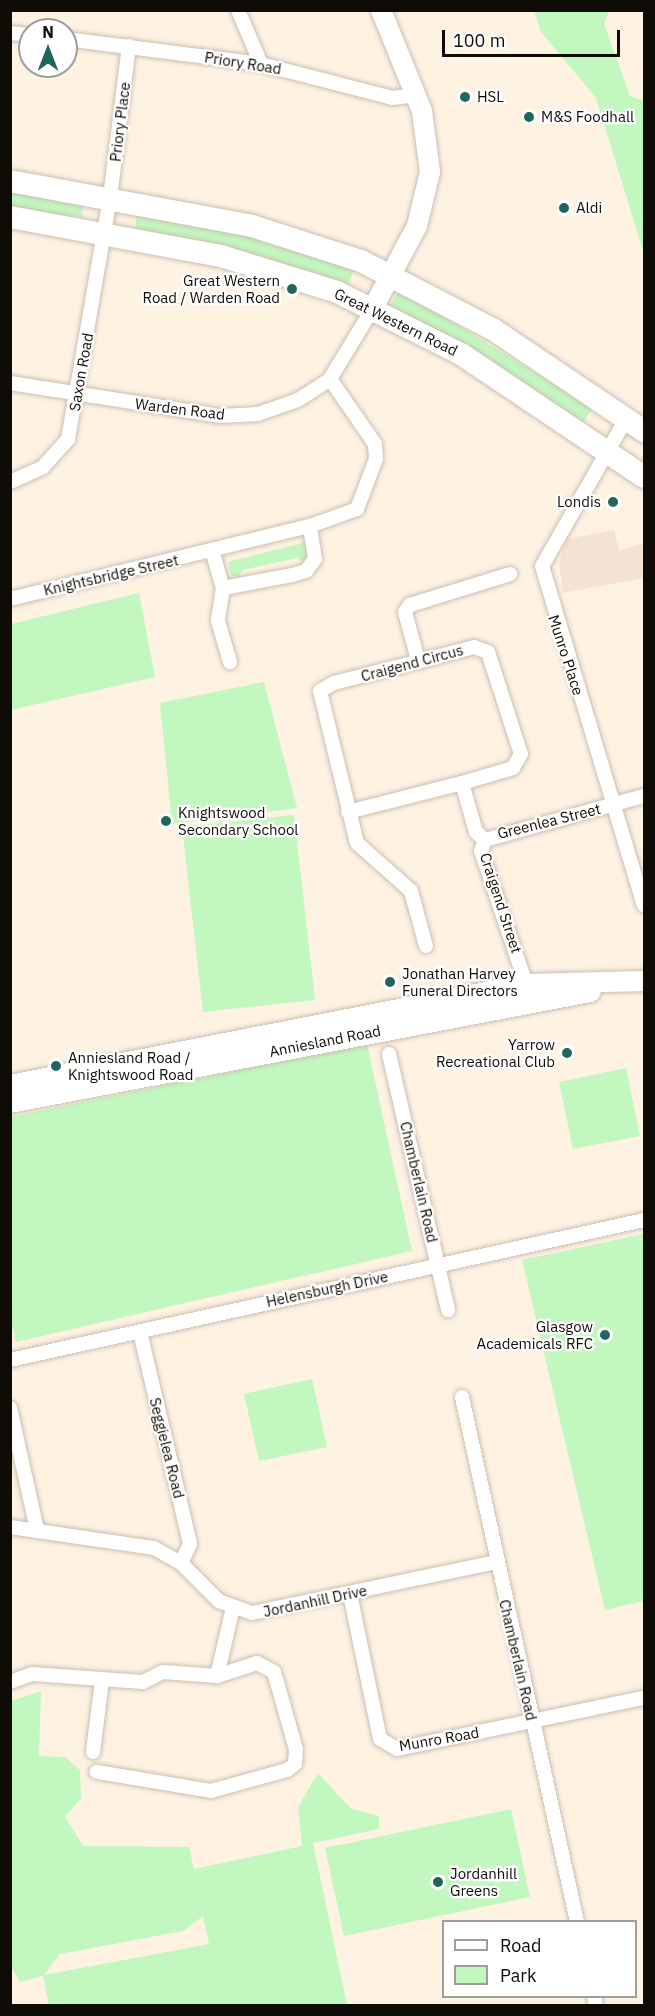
<!DOCTYPE html>
<style>
body{margin:0}
#map{position:relative;width:655px;height:2016px;overflow:hidden;background:#fef2e3;font-family:"IBM Plex Sans",sans-serif}
div>[style]{position:absolute}
.industrial>*{inset:0;background:#f4e2d2}
.green>*{inset:0;background:#c2f7bf}
.roads{filter:drop-shadow(0 0 2px #cbbfb1) drop-shadow(0 0 2px #cbbfb1)}
.street>*{height:14px;margin:-7px;padding:0 7px;transform-origin:7px;border-radius:7px;background:#fff}
.secondary>*{height:20px;margin:-10px;padding:0 10px;transform-origin:10px;border-radius:10px;background:#fff}
.primary>*{height:22px;margin:-11px;padding:0 11px;transform-origin:11px;border-radius:11px;background:#fff}
.dots>*{width:16px;height:16px;translate:-50% -50%;box-sizing:border-box;border:3px solid #fff;border-radius:50%}
span{translate:-50% -50%;white-space:nowrap;text-align:center;line-height:1.15;-webkit-text-stroke:4.5px #fff;paint-order:stroke}
.street-label{font-size:15px;color:#0f0b07}
.poi-label{font-size:15px;color:#0f0b07}
.left{translate:0 -50%;text-align:left}
.right{translate:-100% -50%;text-align:right}
.frame{position:absolute;inset:0;border:12px solid #0f0b07;pointer-events:none}
.legend{position:absolute;left:442px;top:1920px;width:195px;height:78px;box-sizing:border-box;background:#fff;border:2px solid #9f9d9c;margin:0;padding:8px 10px;list-style:none;font-size:18px;color:#0f0b07}
.legend li{display:flex;align-items:center;gap:12px;height:30px}
.legend b{width:30px;border:2px solid #9f9d9c}
.north{position:absolute;left:18px;top:18px;width:60px;height:60px;box-sizing:border-box;background:#fff;border:2px solid #9f9d9c;border-radius:50%;rotate:0deg;font-size:16px;font-weight:700;line-height:24px;text-align:center;color:#0f0b07}
.north::after{content:'';display:block;margin:auto;width:21px;height:27px;background:#20675b;clip-path:polygon(50% 0,100% 100%,50% 72%,0 100%)}
.scale{position:absolute;left:442px;top:30px;width:178px;height:27px;box-sizing:border-box;border:3px solid #0f0b07;border-top:0;padding-left:8px;font-size:18px;line-height:21px;white-space:nowrap;color:#0f0b07;-webkit-text-stroke:4px #fff;paint-order:stroke}
</style>
<div id="map">
<div class="industrial">
<div style="clip-path:polygon(614px 530px,619px 550px,644px 544px,644px 578px,563px 593px,559px 563px,567px 539px)"></div>
</div>
<div class="green">
<div style="clip-path:polygon(534px 11px,609px 11px,604px 24px,630px 96px,644px 101px,644px 254px,596px 98px,541px 32px)"></div>
<div style="clip-path:polygon(10px 189px,83px 204px,82px 217px,11px 211px)"></div>
<div style="clip-path:polygon(137px 211px,244px 232px,354px 269px,349px 284px,243px 252px,135px 229px)"></div>
<div style="clip-path:polygon(400px 290px,593px 408px,582px 424px,390px 305px)"></div>
<div style="clip-path:polygon(306px 542px,310px 554px,304px 562px,297px 558px,243px 570px,238px 578px,231px 575px,228px 562px)"></div>
<div style="clip-path:polygon(139px 593px,155px 677px,11px 710px,11px 624px)"></div>
<div style="clip-path:polygon(264px 682px,297px 808px,172px 824px,160px 703px)"></div>
<div style="clip-path:polygon(294px 815px,315px 1000px,203px 1012px,182px 827px)"></div>
<div style="clip-path:polygon(367px 1044px,412px 1251px,16px 1342px,10px 1315px,10px 1117px)"></div>
<div style="clip-path:polygon(626px 1068px,640px 1136px,573px 1149px,559px 1082px)"></div>
<div style="clip-path:polygon(644px 1234px,644px 1601px,605px 1610px,522px 1260px)"></div>
<div style="clip-path:polygon(312px 1379px,327px 1447px,259px 1461px,244px 1394px)"></div>
<div style="clip-path:polygon(evenodd,41px 1691px,39px 1756px,65px 1757px,80px 1770px,81px 1798px,65px 1817px,83px 1846px,189px 1847px,194px 1869px,302px 1846px,298px 1807px,318px 1773px,350px 1808px,379px 1816px,379px 1829px,313px 1843px,347px 2005px,49px 2005px,43px 1976px,20px 1982px,10px 1964px,11px 1701px,41px 1691px,203px 1916px,209px 1944px,44px 1975px,60px 1954px,183px 1931px,203px 1916px)"></div>
<div style="clip-path:polygon(511px 1809px,530px 1897px,344px 1936px,325px 1848px)"></div>
</div>
<div class="roads">
<div class="street">
<div style="left:238px;top:10px;width:59px;rotate:66.9deg"></div>
<div style="left:10px;top:33px;width:20px;rotate:6deg"></div>
<div style="left:66px;top:39px;width:197px;rotate:7.3deg"></div>
<div style="left:261px;top:64px;width:135px;rotate:14.5deg"></div>
<div style="left:392px;top:98px;width:25px;rotate:-7deg"></div>
<div style="left:10px;top:383px;width:214px;rotate:8.9deg"></div>
<div style="left:221px;top:416px;width:37px;rotate:-3deg"></div>
<div style="left:258px;top:414px;width:42px;rotate:-19.3deg"></div>
<div style="left:298px;top:400px;width:38px;rotate:-33deg"></div>
<div style="left:330px;top:379px;width:83px;rotate:-58.8deg"></div>
<div style="left:626px;top:419px;width:169px;rotate:119.7deg"></div>
<div style="left:542px;top:566px;width:354px;rotate:73.3deg"></div>
<div style="left:10px;top:482px;width:36px;rotate:-24deg"></div>
<div style="left:43px;top:467px;width:38px;rotate:-48deg"></div>
<div style="left:68px;top:439px;width:245px;rotate:-80.1deg"></div>
<div style="left:110px;top:198px;width:153px;rotate:-82.9deg"></div>
<div style="left:212px;top:550px;width:40px;rotate:74deg"></div>
<div style="left:223px;top:588px;width:70px;rotate:-10.7deg"></div>
<div style="left:292px;top:575px;width:15px;rotate:-16deg"></div>
<div style="left:306px;top:571px;width:15px;rotate:-53deg"></div>
<div style="left:315px;top:559px;width:33px;rotate:-99deg"></div>
<div style="left:223px;top:588px;width:33px;rotate:99deg"></div>
<div style="left:218px;top:621px;width:43px;rotate:73.7deg"></div>
<div style="left:10px;top:599px;width:309px;rotate:-13.7deg"></div>
<div style="left:310px;top:526px;width:50px;rotate:-19.9deg"></div>
<div style="left:357px;top:509px;width:53px;rotate:-69.2deg"></div>
<div style="left:376px;top:459px;width:15px;rotate:-94deg"></div>
<div style="left:375px;top:444px;width:79px;rotate:-124.7deg"></div>
<div style="left:418px;top:660px;width:50px;rotate:-105.2deg"></div>
<div style="left:405px;top:612px;width:9px;rotate:-54deg"></div>
<div style="left:410px;top:605px;width:105px;rotate:-17.2deg"></div>
<div style="left:348px;top:812px;width:118px;rotate:-14.3deg"></div>
<div style="left:462px;top:783px;width:51px;rotate:74.1deg"></div>
<div style="left:476px;top:832px;width:12px;rotate:42deg"></div>
<div style="left:485px;top:840px;width:12px;rotate:110deg"></div>
<div style="left:481px;top:851px;width:150px;rotate:71.3deg"></div>
<div style="left:485px;top:840px;width:165px;rotate:-15.5deg"></div>
<div style="left:426px;top:946px;width:57px;rotate:-105.3deg"></div>
<div style="left:411px;top:891px;width:72px;rotate:-138.4deg"></div>
<div style="left:357px;top:843px;width:156px;rotate:-103.7deg"></div>
<div style="left:320px;top:691px;width:16px;rotate:-30deg"></div>
<div style="left:334px;top:683px;width:145px;rotate:-14.4deg"></div>
<div style="left:474px;top:647px;width:15px;rotate:20deg"></div>
<div style="left:488px;top:652px;width:107px;rotate:72.1deg"></div>
<div style="left:521px;top:754px;width:16px;rotate:120deg"></div>
<div style="left:513px;top:768px;width:53px;rotate:163.6deg"></div>
<div style="left:389px;top:1054px;width:263px;rotate:77deg"></div>
<div style="left:140px;top:1332px;width:218px;rotate:76.7deg"></div>
<div style="left:190px;top:1544px;width:21px;rotate:115deg"></div>
<div style="left:10px;top:1360px;width:649px;rotate:-12.45deg"></div>
<div style="left:462px;top:1397px;width:537px;rotate:77.64deg"></div>
<div style="left:10px;top:1408px;width:125px;rotate:77.5deg"></div>
<div style="left:10px;top:1527px;width:146px;rotate:8.3deg"></div>
<div style="left:154px;top:1548px;width:31px;rotate:29deg"></div>
<div style="left:181px;top:1563px;width:54px;rotate:45deg"></div>
<div style="left:219px;top:1601px;width:35px;rotate:20deg"></div>
<div style="left:252px;top:1613px;width:249px;rotate:-11.8deg"></div>
<div style="left:350px;top:1594px;width:148px;rotate:78.3deg"></div>
<div style="left:380px;top:1739px;width:20px;rotate:30deg"></div>
<div style="left:397px;top:1749px;width:252px;rotate:-11.7deg"></div>
<div style="left:217px;top:1676px;width:71px;rotate:-76.9deg"></div>
<div style="left:10px;top:1682px;width:23px;rotate:-20deg"></div>
<div style="left:32px;top:1674px;width:111px;rotate:4.1deg"></div>
<div style="left:143px;top:1682px;width:22px;rotate:-27deg"></div>
<div style="left:163px;top:1672px;width:54px;rotate:4.2deg"></div>
<div style="left:217px;top:1676px;width:42px;rotate:-18deg"></div>
<div style="left:257px;top:1663px;width:19px;rotate:28deg"></div>
<div style="left:274px;top:1672px;width:80px;rotate:74.1deg"></div>
<div style="left:296px;top:1749px;width:15px;rotate:94deg"></div>
<div style="left:295px;top:1764px;width:10px;rotate:143deg"></div>
<div style="left:287px;top:1770px;width:79px;rotate:164.6deg"></div>
<div style="left:211px;top:1791px;width:116px;rotate:-170.5deg"></div>
<div style="left:93px;top:1752px;width:72px;rotate:-82.8deg"></div>
<div style="left:594px;top:1996px;width:10px;rotate:79deg"></div>
</div>
<div class="secondary">
<div style="left:373px;top:308px;width:93px;rotate:-61.8deg"></div>
<div style="left:417px;top:226px;width:56px;rotate:-76.5deg"></div>
<div style="left:430px;top:172px;width:62px;rotate:-97.5deg"></div>
<div style="left:422px;top:111px;width:109px;rotate:-112.1deg"></div>
<div style="left:10px;top:1085px;width:527px;rotate:-11.05deg"></div>
<div style="left:527px;top:984px;width:117px;rotate:-1.5deg"></div>
<div style="left:10px;top:1103px;width:591px;rotate:-10.83deg"></div>
</div>
<div class="primary">
<div style="left:10px;top:181px;width:246px;rotate:10.5deg"></div>
<div style="left:252px;top:226px;width:114px;rotate:17.8deg"></div>
<div style="left:361px;top:261px;width:150px;rotate:27.4deg"></div>
<div style="left:494px;top:330px;width:181px;rotate:34deg"></div>
<div style="left:10px;top:217px;width:215px;rotate:10.5deg"></div>
<div style="left:221px;top:256px;width:121px;rotate:17.2deg"></div>
<div style="left:337px;top:292px;width:139px;rotate:26.6deg"></div>
<div style="left:461px;top:354px;width:220px;rotate:33.9deg"></div>
</div>
</div>
<div class="dots">
<div style="left:465px;top:97px;background:#20675b"></div>
<div style="left:529px;top:117px;background:#20675b"></div>
<div style="left:564px;top:208px;background:#20675b"></div>
<div style="left:292px;top:289px;background:#20675b"></div>
<div style="left:613px;top:502px;background:#20675b"></div>
<div style="left:166px;top:821px;background:#20675b"></div>
<div style="left:390px;top:982px;background:#20675b"></div>
<div style="left:567px;top:1053px;background:#20675b"></div>
<div style="left:56px;top:1066px;background:#20675b"></div>
<div style="left:605px;top:1335px;background:#20675b"></div>
<div style="left:438px;top:1882px;background:#20675b"></div>
</div>
<div class="street-label">
<span style="left:243px;top:63px;rotate:9deg">Priory Road</span>
<span style="left:120px;top:122px;rotate:-83deg">Priory Place</span>
<span style="left:396px;top:322px;rotate:26deg">Great Western Road</span>
<span style="left:81px;top:372px;rotate:-80deg">Saxon Road</span>
<span style="left:180px;top:409px;rotate:7deg">Warden Road</span>
<span style="left:111px;top:575px;rotate:-13deg">Knightsbridge Street</span>
<span style="left:566px;top:655px;rotate:72deg">Munro Place</span>
<span style="left:412px;top:663px;rotate:-15deg">Craigend Circus</span>
<span style="left:549px;top:821px;rotate:-14deg">Greenlea Street</span>
<span style="left:501px;top:903px;rotate:72deg">Craigend Street</span>
<span style="left:325px;top:1041px;rotate:-11deg">Anniesland Road</span>
<span style="left:419px;top:1182px;rotate:77deg">Chamberlain Road</span>
<span style="left:327px;top:1289px;rotate:-12deg">Helensburgh Drive</span>
<span style="left:167px;top:1448px;rotate:76deg">Seggielea Road</span>
<span style="left:315px;top:1601px;rotate:-12deg">Jordanhill Drive</span>
<span style="left:518px;top:1660px;rotate:77deg">Chamberlain Road</span>
<span style="left:439px;top:1739px;rotate:-10deg">Munro Road</span>
</div>
<div class="poi-label">
<span class="left" style="left:477px;top:97px">HSL</span>
<span class="left" style="left:541px;top:117px">M&amp;S Foodhall</span>
<span class="left" style="left:576px;top:208px">Aldi</span>
<span class="right" style="left:280px;top:289px">Great Western<br>Road / Warden Road</span>
<span class="right" style="left:601px;top:502px">Londis</span>
<span class="left" style="left:178px;top:821px">Knightswood<br>Secondary School</span>
<span class="left" style="left:402px;top:982px">Jonathan Harvey<br>Funeral Directors</span>
<span class="right" style="left:555px;top:1053px">Yarrow<br>Recreational Club</span>
<span class="left" style="left:68px;top:1066px">Anniesland Road /<br>Knightswood Road</span>
<span class="right" style="left:593px;top:1335px">Glasgow<br>Academicals RFC</span>
<span class="left" style="left:450px;top:1882px">Jordanhill<br>Greens</span>
</div>
<div class="frame"></div>
<ul class="legend">
<li><b style="height:8px;background:#fff"></b>Road</li>
<li><b style="height:16px;background:#c2f7bf"></b>Park</li>
</ul>
<div class="north">N</div>
<div class="scale">100 m</div>
</div>
